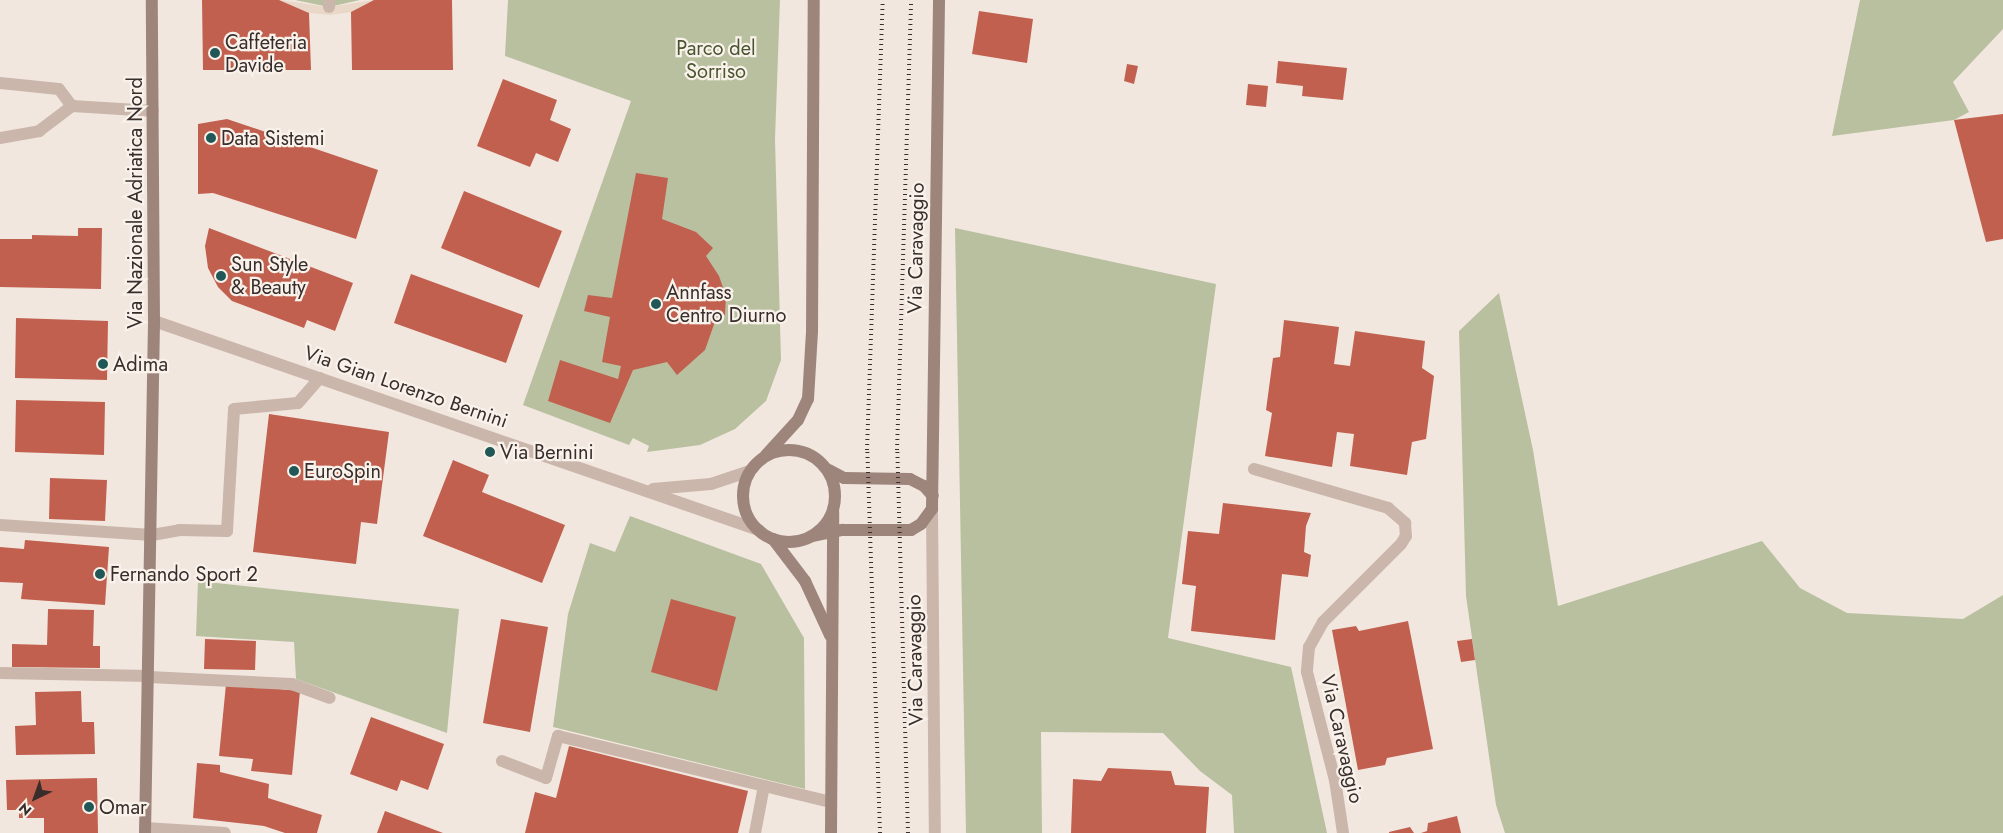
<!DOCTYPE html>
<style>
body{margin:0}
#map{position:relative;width:2003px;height:833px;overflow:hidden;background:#f2e7df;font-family:Jost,sans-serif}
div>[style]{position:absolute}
.green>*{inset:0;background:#b8c09f}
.plaza>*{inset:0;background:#e9d7c7}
.building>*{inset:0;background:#c1604e}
.lane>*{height:12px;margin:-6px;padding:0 6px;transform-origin:6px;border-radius:6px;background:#cab6ab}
.street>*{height:12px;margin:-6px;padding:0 6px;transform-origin:6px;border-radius:6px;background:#cab6ab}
.secondary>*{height:12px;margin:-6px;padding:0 6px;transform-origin:6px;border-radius:6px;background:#9d857c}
.secondary>.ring{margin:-6px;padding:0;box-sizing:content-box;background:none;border:12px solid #9d857c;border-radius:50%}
.rail>*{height:4px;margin-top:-2px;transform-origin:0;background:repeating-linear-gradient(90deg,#382d2a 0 1px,transparent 0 5px)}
.dots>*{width:14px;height:14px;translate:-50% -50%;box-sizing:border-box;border:2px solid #f9f2eb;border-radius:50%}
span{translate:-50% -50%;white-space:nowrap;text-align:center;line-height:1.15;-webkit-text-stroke:4.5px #f9f2eb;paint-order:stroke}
.poi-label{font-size:20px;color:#382d2a}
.left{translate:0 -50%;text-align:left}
.park-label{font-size:20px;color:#4a552f}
.street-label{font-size:20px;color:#382d2a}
.north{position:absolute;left:10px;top:773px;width:50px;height:50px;-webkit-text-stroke:4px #f9f2eb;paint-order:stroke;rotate:222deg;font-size:14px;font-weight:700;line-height:20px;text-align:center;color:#382d2a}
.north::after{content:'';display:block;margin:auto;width:18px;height:22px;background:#382d2a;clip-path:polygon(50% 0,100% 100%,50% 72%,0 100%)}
</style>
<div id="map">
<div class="green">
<div style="clip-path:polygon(295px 0,360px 0,329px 7px)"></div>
<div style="clip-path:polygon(508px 0,780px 0,775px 139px,781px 360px,766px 401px,735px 429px,700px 445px,647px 452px,649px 446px,633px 438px,629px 445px,523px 405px,631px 101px,505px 56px)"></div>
<div style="clip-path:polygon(1860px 0,2003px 0,2003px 29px,1953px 82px,1969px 112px,1954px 120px,1832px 136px)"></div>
<div style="clip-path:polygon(955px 228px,1216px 284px,1168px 638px,1291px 667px,1327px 833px,1234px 833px,1232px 795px,1200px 771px,1163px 733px,1041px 732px,1042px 833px,966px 833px)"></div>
<div style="clip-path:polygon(1499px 293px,1533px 450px,1558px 606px,1762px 541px,1800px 588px,1847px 613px,1963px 619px,2003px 595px,2003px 833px,1505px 833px,1496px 805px,1466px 596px,1459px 331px)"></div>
<div style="clip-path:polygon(630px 516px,761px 564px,804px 638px,805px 789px,553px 727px,568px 614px,590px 543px,615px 552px)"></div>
<div style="clip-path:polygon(198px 581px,459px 609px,447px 733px,296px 679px,294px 642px,196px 636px)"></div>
</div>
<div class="plaza">
<div style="clip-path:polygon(279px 0,329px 7px,374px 0,351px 12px,330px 15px,309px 13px)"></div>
</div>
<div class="building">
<div style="clip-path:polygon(202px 0,279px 0,309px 13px,311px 70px,203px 70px)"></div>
<div style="clip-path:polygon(374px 0,452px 0,453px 70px,352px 70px,351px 12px)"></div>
<div style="clip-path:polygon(979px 11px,1033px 19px,1027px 63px,972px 54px)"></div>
<div style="clip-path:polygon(1278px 61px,1347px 68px,1343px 100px,1302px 96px,1303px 86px,1276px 83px)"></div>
<div style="clip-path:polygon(1127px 64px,1138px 66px,1134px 84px,1124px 81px)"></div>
<div style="clip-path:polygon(503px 79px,557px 100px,550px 120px,571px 129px,558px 162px,536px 153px,530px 167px,477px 146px)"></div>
<div style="clip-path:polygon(1248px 84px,1268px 86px,1266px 107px,1246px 105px)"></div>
<div style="clip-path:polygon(2003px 114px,2003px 239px,1986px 242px,1954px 120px)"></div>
<div style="clip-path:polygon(227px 119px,378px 170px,356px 239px,213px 193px,198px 194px,198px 124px)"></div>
<div style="clip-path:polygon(636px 173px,668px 178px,662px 219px,696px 232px,713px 248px,706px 256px,719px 276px,726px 296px,725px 315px,718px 313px,705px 350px,677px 375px,667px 362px,633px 370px,610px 423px,548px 401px,560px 360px,618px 379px,621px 366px,602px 362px,610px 317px,584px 311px,588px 295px,612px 298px)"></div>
<div style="clip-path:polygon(464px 191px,562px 231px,539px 288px,441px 248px)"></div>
<div style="clip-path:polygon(78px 228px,102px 228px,101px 289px,0 287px,0 239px,32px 239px,32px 235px,78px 236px)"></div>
<div style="clip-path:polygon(209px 228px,353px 283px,335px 331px,307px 320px,304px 328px,232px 301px,218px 287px,208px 268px,205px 246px)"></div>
<div style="clip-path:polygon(411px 274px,523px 315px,506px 363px,394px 323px)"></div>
<div style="clip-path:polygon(16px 318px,108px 321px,107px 380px,15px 378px)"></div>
<div style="clip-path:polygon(1284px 320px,1339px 327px,1334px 364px,1350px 366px,1355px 331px,1425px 341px,1422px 368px,1434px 376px,1426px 439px,1412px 442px,1407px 475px,1350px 466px,1354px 434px,1337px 432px,1332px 467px,1265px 456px,1272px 413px,1266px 410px,1273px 358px,1280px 357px)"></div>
<div style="clip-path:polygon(16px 400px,105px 402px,104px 455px,15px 452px)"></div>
<div style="clip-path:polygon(269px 414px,389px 432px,377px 524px,361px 522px,356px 564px,253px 552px)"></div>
<div style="clip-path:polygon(453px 460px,489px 475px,482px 492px,565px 525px,542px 583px,423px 536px)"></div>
<div style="clip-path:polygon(50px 478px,107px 480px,105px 521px,49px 519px)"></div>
<div style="clip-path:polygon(1223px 503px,1311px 513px,1306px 526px,1304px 552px,1311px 555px,1308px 577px,1282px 574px,1275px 640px,1191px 631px,1196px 586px,1182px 584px,1188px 531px,1219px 534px)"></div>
<div style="clip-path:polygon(25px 540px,109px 547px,105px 605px,21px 599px,23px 583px,0 582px,0 547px,24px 549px)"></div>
<div style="clip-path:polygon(671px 599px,736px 617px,717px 691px,651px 672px)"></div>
<div style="clip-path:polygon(48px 609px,94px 610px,93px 646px,100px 646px,100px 668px,12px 667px,12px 644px,47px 645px)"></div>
<div style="clip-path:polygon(501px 619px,548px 627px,530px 732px,483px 723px)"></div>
<div style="clip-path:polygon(1408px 621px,1433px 749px,1387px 758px,1385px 765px,1358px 770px,1332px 630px,1356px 626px,1359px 631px)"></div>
<div style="clip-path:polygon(205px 639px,256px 641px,255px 670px,204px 669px)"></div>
<div style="clip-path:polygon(1472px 639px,1475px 660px,1461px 662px,1457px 641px)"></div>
<div style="clip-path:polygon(226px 684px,300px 691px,292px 775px,251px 771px,253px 759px,219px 756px)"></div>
<div style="clip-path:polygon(81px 691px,82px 722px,94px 722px,95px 754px,16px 755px,15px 726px,36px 725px,35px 692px)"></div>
<div style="clip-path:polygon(371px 717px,444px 744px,428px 790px,401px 780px,397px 791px,350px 774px)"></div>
<div style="clip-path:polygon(569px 746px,748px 791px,738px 833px,525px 833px,535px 792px,556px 798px)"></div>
<div style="clip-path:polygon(197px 763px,220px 765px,220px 772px,269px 784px,268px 798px,322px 815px,317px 833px,285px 833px,264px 826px,193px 818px)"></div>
<div style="clip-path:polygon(1108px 768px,1171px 771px,1175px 785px,1209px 787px,1206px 833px,1071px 833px,1073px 779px,1101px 781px)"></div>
<div style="clip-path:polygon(97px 778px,98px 833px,44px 833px,44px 818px,19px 818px,19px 810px,7px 810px,6px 780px)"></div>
<div style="clip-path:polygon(385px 811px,443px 833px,377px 833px)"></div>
<div style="clip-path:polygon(1457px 816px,1461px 833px,1421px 833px,1427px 831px,1428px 823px)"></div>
<div style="clip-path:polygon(1410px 827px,1414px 833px,1389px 833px,1389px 832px)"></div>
</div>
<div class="lane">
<div style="left:0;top:83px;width:59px;rotate:5.8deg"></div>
<div style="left:59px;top:89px;width:21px;rotate:53deg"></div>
<div style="left:0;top:138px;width:40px;rotate:-10deg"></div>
<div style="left:39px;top:131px;width:41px;rotate:-37.1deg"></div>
<div style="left:72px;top:106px;width:81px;rotate:3.5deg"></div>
<div style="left:152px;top:535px;width:27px;rotate:-10deg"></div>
<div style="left:179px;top:530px;width:48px;rotate:1.2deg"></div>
<div style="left:227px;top:531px;width:122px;rotate:-86.7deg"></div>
<div style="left:234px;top:409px;width:64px;rotate:-5.4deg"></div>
<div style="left:298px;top:403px;width:33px;rotate:-49deg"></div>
<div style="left:0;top:673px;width:149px;rotate:1.2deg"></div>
<div style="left:149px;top:677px;width:143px;rotate:2.8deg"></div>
<div style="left:292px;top:684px;width:40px;rotate:20.2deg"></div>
<div style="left:502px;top:761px;width:47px;rotate:21.1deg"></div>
<div style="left:546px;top:778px;width:44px;rotate:-74.1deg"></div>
<div style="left:558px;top:736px;width:280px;rotate:13.6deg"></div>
<div style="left:755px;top:833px;width:48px;rotate:-79.2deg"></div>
</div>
<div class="street">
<div style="left:329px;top:0;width:7px;rotate:90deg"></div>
<div style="left:154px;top:321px;width:640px;rotate:19.06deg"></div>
<div style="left:1254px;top:469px;width:140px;rotate:16.2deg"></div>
<div style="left:1388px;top:508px;width:23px;rotate:41deg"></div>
<div style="left:1405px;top:523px;width:13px;rotate:86deg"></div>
<div style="left:1406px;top:536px;width:9px;rotate:122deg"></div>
<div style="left:1401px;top:544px;width:110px;rotate:135deg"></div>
<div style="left:1323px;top:622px;width:29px;rotate:119deg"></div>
<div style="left:1309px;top:647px;width:25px;rotate:95deg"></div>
<div style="left:1307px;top:672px;width:112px;rotate:75.5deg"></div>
<div style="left:1335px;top:780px;width:54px;rotate:81.4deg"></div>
<div style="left:653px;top:489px;width:58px;rotate:-4.9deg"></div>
<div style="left:711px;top:484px;width:41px;rotate:-18.4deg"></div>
<div style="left:932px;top:509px;width:324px;rotate:89.5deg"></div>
<div style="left:0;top:525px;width:152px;rotate:3.8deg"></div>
<div style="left:145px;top:828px;width:80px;rotate:3.6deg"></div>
</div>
<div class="secondary">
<div class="ring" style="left:743px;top:450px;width:80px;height:80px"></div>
<div style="left:766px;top:455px;width:47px;rotate:-47.6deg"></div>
<div style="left:798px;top:420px;width:23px;rotate:-65deg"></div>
<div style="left:808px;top:399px;width:68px;rotate:-86.6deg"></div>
<div style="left:812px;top:331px;width:331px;rotate:-89.7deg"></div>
<div style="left:829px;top:470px;width:17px;rotate:28deg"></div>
<div style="left:844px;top:478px;width:66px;rotate:0.9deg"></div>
<div style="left:910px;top:479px;width:16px;rotate:27deg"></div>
<div style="left:924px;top:486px;width:13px;rotate:48deg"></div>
<div style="left:813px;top:536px;width:30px;rotate:-12deg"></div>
<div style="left:842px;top:530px;width:69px"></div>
<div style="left:911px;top:530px;width:12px;rotate:-31deg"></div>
<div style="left:921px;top:524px;width:19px;rotate:-54deg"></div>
<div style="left:932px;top:509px;width:509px;rotate:-89.21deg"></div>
<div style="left:773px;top:539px;width:53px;rotate:52.7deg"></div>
<div style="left:805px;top:581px;width:60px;rotate:65.2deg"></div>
<div style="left:145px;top:833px;width:512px;rotate:-88.99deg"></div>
<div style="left:154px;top:321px;width:321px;rotate:-90.4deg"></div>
<div style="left:831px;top:833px;width:321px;rotate:-89.6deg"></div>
</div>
<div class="rail">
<div style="left:880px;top:833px;width:383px;rotate:-91.9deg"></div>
<div style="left:867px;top:450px;width:450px;rotate:-88deg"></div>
<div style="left:908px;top:833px;width:383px;rotate:-91.6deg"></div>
<div style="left:897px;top:450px;width:450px;rotate:-88.2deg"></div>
</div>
<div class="dots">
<div style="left:215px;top:53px;background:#215857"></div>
<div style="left:211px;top:138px;background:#215857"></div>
<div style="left:221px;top:276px;background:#215857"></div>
<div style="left:656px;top:304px;background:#215857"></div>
<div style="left:103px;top:364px;background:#215857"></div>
<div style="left:490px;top:452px;background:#215857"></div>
<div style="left:294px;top:471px;background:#215857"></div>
<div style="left:100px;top:574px;background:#215857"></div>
<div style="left:89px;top:807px;background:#215857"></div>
</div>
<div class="poi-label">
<span class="left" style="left:225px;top:54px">Caffeteria<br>Davide</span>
<span class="left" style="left:221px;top:138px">Data Sistemi</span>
<span class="left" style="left:231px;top:276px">Sun Style<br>&amp; Beauty</span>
<span class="left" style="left:666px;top:304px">Annfass<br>Centro Diurno</span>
<span class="left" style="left:113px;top:364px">Adima</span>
<span class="left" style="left:500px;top:452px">Via Bernini</span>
<span class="left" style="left:304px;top:471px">EuroSpin</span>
<span class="left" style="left:110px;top:574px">Fernando Sport 2</span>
<span class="left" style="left:99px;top:807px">Omar</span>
</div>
<div class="park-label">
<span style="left:716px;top:60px">Parco del<br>Sorriso</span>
</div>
<div class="street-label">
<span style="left:135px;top:203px;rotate:-90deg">Via Nazionale Adriatica Nord</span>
<span style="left:916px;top:248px;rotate:-89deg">Via Caravaggio</span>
<span style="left:406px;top:387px;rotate:19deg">Via Gian Lorenzo Bernini</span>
<span style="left:915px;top:660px;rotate:-91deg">Via Caravaggio</span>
<span style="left:1342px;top:739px;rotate:77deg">Via Caravaggio</span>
</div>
<div class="north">N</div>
</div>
